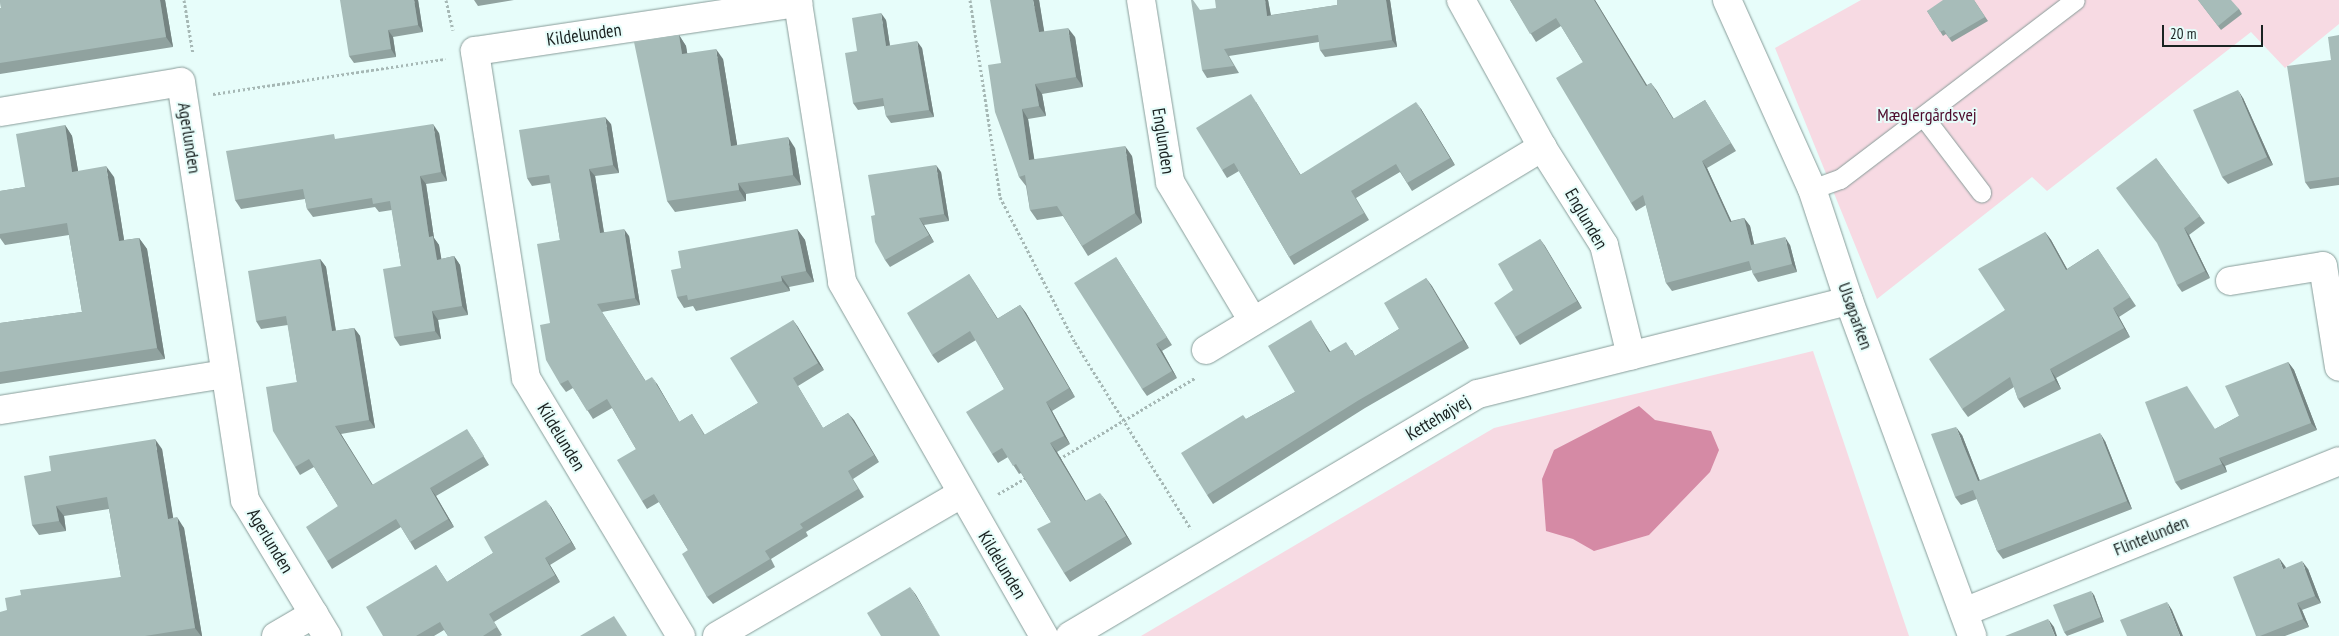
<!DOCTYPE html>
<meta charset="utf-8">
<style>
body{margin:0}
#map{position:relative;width:2339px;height:636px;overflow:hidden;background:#e7fdfa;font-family:"PT Sans Narrow",sans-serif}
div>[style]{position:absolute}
.green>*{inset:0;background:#f7dae3}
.water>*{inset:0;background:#d58aa5}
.path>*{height:3px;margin-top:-1.5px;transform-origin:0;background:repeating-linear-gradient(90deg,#a6b8b5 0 2.5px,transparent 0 5px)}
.roads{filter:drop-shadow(0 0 1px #889c99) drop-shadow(0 0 1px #889c99)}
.lane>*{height:19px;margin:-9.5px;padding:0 9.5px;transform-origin:9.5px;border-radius:9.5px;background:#fff}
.street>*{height:28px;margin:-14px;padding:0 14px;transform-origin:14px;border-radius:14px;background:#fff}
.wall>*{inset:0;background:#90a29f}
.shaded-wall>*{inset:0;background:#758482}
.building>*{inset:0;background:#a7bcb9}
span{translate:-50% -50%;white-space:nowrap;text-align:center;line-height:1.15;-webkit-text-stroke:4px #e7fdfa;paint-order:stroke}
.street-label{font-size:18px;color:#1a2221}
.park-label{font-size:18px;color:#4d0a2b}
.scale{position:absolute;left:2162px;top:25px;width:101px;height:22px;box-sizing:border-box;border:2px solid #1a2221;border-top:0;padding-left:6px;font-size:15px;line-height:18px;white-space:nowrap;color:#1a2221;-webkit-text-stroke:4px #e7fdfa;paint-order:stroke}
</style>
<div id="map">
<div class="green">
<div style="clip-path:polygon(1861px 0,2339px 0,2339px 24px,2285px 68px,2251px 32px,2047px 191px,2032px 177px,1877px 299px,1775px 48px)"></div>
<div style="clip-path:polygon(1813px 351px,1909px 636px,1141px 636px,1494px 428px)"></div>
</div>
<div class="water">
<div style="clip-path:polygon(1639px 406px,1655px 420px,1711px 431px,1719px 450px,1710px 472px,1649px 535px,1594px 551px,1573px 539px,1546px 531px,1542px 479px,1554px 450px)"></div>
</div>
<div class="path">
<div style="left:184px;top:0;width:55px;rotate:80.5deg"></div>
<div style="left:446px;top:0;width:31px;rotate:77deg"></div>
<div style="left:970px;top:0;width:199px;rotate:81.3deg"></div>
<div style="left:1000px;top:197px;width:163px;rotate:62.7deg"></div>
<div style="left:1075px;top:342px;width:220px;rotate:58.2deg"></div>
<div style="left:213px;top:94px;width:235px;rotate:-8.6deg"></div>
<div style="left:1059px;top:459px;width:158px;rotate:-30.8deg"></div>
<div style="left:998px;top:494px;width:34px;rotate:-30deg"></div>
</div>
<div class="roads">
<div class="lane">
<div style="left:1923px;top:116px;width:96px;rotate:52.7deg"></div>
<div style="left:1812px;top:189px;width:30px;rotate:-20deg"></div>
<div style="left:1840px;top:179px;width:295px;rotate:-37.3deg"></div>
</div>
<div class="street">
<div style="left:1141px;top:0;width:184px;rotate:80.9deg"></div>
<div style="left:1170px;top:182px;width:162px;rotate:59.2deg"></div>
<div style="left:1461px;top:0;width:168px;rotate:61.1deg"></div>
<div style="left:1542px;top:147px;width:116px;rotate:57.7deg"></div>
<div style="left:1604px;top:245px;width:114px;rotate:76.3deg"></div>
<div style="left:1727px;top:0;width:207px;rotate:65.8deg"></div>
<div style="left:1812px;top:189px;width:118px;rotate:71.7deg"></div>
<div style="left:1849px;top:301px;width:357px;rotate:69.8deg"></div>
<div style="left:0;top:112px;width:183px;rotate:-9.4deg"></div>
<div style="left:181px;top:82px;width:423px;rotate:81.3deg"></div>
<div style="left:245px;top:500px;width:159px;rotate:58.9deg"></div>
<div style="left:2230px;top:281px;width:94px;rotate:-9.2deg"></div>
<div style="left:2323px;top:266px;width:102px;rotate:81deg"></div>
<div style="left:1206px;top:350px;width:393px;rotate:-31.1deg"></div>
<div style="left:0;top:410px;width:228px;rotate:-9.1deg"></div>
<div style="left:1964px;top:612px;width:404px;rotate:-21.9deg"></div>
<div style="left:276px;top:636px;width:44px;rotate:-30.1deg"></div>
<div style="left:681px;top:636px;width:301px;rotate:-121deg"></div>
<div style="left:526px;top:378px;width:331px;rotate:-98.9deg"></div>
<div style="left:475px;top:51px;width:327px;rotate:-8.5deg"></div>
<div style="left:798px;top:3px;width:282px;rotate:81deg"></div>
<div style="left:842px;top:282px;width:408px;rotate:60.3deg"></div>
<div style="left:717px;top:636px;width:282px;rotate:-30.2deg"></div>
<div style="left:1070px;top:636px;width:474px;rotate:-30.7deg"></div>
<div style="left:1478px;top:394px;width:382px;rotate:-14.1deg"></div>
</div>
</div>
<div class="wall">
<div style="clip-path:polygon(0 0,165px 0,173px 47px,0 74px,0 8px,1px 8px)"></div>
<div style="clip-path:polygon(418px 0,423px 32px,393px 37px,396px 57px,354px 63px,349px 56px)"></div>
<div style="clip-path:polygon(474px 0,514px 0,478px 6px)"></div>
<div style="clip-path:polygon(1039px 0,1044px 32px,1075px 37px,1083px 87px,1042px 94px,1046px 116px,1028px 119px,1034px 159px,1132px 156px,1142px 223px,1088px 256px,1063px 216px,1037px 220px,1030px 210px,1026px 186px,1019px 177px,1001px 63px)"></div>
<div style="clip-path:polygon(1268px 0,1271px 15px,1337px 5px,1337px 0,1390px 0,1397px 47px,1325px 57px,1320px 50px,1319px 42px,1229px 56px,1239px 73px,1207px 78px,1202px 70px)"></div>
<div style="clip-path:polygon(1510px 0,1595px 0,1647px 85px,1651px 83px,1674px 119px,1705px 100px,1736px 151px,1707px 168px,1731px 221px,1744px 218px,1750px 226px,1754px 244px,1790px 245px,1797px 272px,1758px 282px,1753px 274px,1752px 270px,1672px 291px,1666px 283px,1646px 205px,1636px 211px,1631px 203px,1583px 62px,1561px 26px,1536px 42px)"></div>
<div style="clip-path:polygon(1974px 0,1988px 21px,1952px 42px,1946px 34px,1943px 36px,1927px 11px)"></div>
<div style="clip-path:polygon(2198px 0,2239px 9px,2242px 14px,2221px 30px)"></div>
<div style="clip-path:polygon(886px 20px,890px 46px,922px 48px,934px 117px,891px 123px,886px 116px,884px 106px,858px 110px,853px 103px,857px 51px)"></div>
<div style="clip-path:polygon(679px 35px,686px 46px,687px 53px,723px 59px,737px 145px,795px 148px,801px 185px,746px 194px,746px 201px,675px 212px,667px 201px)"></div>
<div style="clip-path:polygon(2339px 35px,2339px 185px,2310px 189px,2305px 182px,2331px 60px)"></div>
<div style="clip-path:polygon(2243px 98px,2273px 165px,2228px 184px,2222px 177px)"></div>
<div style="clip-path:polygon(1256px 102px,1300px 175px,1421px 109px,1455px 165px,1412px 191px,1400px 172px,1356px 198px,1369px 220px,1294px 265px,1289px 257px,1239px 171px,1227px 178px,1222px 170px)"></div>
<div style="clip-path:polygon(611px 124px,619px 173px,595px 176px,604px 232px,629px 236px,640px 305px,602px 312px,645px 381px,657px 384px,679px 422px,692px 414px,705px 435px,758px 403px,793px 320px,824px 370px,798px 386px,823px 428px,848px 413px,879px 462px,853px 479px,864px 497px,806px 532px,808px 536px,771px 559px,775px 567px,713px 604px,707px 597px,688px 550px,659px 502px,647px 509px,642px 501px,636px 449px,612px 408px,593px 419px,573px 388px,566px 392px,560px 384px,550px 323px,560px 240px,551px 183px,532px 186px,527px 178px)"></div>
<div style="clip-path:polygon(65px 125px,72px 136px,78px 171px,114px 177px,124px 240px,139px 238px,147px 249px,165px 359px,0 384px,0 323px,82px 312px,69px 235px,5px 245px,0 238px,0 191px,25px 187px)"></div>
<div style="clip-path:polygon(439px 133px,447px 181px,426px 184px,434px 238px,439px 245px,441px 259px,454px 256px,460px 265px,468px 315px,438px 320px,441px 339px,400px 346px,394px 337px,401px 266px,392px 210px,379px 212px,375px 207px,313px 217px,307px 209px,305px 199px,241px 209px,235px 200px,338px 139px)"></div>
<div style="clip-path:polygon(2156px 158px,2205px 223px,2189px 235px,2210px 278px,2182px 292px,2177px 285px)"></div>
<div style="clip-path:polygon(941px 172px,949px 221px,924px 225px,934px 242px,890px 267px,885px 260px,875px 215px)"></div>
<div style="clip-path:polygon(797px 229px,805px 240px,814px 282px,789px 287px,790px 291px,696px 311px,693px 306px,684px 308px,677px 297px,681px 268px)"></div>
<div style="clip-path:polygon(2045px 232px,2051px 240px,2067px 269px,2098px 249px,2136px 306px,2119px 317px,2130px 337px,2056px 378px,2061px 389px,2024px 408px,2018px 399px,2014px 387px,1968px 417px,1962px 409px,2005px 310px)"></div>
<div style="clip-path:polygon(1540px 239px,1582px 308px,1520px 345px,1515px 337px,1513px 290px)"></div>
<div style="clip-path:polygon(1116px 257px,1172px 345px,1162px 351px,1177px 378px,1147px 396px,1142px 389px)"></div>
<div style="clip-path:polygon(320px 259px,326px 267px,336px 331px,354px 328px,360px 336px,375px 428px,341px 434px,373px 485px,472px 437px,489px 465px,436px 496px,454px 527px,415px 550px,401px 527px,332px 569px,327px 561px,338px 506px,314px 467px,300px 475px,295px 467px,297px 382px,288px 325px,261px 329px,256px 321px)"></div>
<div style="clip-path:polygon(969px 274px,997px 319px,1020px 305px,1026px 313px,1075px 397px,1052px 411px,1070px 444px,1057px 452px,1086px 501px,1106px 501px,1132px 544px,1070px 582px,1064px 573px,1051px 522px,1021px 473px,1019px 474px,1008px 457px,998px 463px,992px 454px,1004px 389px,976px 340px,938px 363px,932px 355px)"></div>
<div style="clip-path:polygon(1426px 278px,1469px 348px,1365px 408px,1213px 504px,1207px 495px,1246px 419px,1295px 392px,1316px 329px,1330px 351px,1352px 350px,1355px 356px,1399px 329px)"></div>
<div style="clip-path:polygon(2288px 362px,2294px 370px,2317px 430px,2225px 466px,2227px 472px,2181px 490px,2175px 482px,2215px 429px,2239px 416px)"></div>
<div style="clip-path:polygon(1962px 435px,1980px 481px,2105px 441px,2132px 509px,2003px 559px,1997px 551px,1977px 499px,1961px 505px,1955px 497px)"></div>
<div style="clip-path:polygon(162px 449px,173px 518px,184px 528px,202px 636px,0 636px,7px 610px,121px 577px,109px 509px,64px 516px,66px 531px,39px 535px,32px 525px,51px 471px)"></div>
<div style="clip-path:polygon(551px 507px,576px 549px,550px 565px,560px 582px,494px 622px,502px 635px,500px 636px,448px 636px,444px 630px,434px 636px,383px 636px,436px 565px,447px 582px,493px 553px)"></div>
<div style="clip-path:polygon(2285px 566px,2286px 568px,2308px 569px,2321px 603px,2302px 610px,2309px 627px,2285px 636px,2256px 636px)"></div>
<div style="clip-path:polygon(2094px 595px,2104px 622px,2067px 636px,2064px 632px)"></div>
</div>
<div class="shaded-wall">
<div style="clip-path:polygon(160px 0,165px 0,173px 47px,166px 37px)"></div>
<div style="clip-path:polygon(414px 0,418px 0,423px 32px,418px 25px)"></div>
<div style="clip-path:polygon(1033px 0,1039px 0,1046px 42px,1039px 32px)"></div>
<div style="clip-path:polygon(1265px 0,1268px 0,1272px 23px,1267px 16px)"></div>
<div style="clip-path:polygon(1386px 0,1390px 0,1397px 47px,1392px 40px)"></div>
<div style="clip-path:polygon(1594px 0,1595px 0,1652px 94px,1646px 86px)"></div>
<div style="clip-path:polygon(881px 13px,886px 20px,891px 53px,886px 46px)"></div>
<div style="clip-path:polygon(1068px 28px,1075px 37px,1083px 87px,1076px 77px)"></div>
<div style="clip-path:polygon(388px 30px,393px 37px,396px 57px,391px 49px)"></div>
<div style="clip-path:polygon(679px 35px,686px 46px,689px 64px,682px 54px)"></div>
<div style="clip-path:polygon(917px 41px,922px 48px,934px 117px,929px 110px)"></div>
<div style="clip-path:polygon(716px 49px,723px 59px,739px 156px,731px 146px)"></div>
<div style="clip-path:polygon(1651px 83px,1657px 91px,1678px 127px,1673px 119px)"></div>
<div style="clip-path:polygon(1035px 84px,1042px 94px,1046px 116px,1039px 106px)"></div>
<div style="clip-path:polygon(2238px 90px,2243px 98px,2273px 165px,2267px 157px)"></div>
<div style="clip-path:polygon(1251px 94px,1256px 102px,1305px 182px,1300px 175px)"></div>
<div style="clip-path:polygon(1416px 102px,1421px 109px,1455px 165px,1450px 158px)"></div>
<div style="clip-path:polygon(1022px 109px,1028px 119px,1036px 170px,1029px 160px)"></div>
<div style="clip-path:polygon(605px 117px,611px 124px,619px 173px,613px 165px)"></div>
<div style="clip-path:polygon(433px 124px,439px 133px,447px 181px,441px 172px)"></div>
<div style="clip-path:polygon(65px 125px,72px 136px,80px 182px,72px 172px)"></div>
<div style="clip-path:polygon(788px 137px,795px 148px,801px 185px,793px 175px)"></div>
<div style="clip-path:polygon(1125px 146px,1132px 156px,1142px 223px,1135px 213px)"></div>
<div style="clip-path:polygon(1702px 161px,1707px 168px,1735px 229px,1730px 222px)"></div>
<div style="clip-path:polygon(936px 165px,941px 172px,949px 221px,944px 214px)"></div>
<div style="clip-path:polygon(106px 166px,114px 177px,126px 252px,119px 241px)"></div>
<div style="clip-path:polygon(589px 169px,595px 176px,605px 240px,600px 233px)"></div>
<div style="clip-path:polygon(420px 176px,426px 184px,434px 238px,439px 245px,443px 268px,437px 260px,429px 237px)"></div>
<div style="clip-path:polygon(738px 183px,746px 194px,746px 201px,739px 190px)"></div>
<div style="clip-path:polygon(919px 218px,924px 225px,934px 242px,929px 235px)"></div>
<div style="clip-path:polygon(1744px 218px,1750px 226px,1756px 253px,1751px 245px)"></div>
<div style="clip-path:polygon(2184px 228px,2189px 235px,2210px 278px,2205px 271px)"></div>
<div style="clip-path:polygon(624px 229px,629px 236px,640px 305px,635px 298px)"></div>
<div style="clip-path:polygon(797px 229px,805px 240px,814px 282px,806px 271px)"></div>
<div style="clip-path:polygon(2045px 232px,2051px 240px,2072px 278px,2066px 270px)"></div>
<div style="clip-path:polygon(1785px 237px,1790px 245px,1797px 272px,1792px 264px)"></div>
<div style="clip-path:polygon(139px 238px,147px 249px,165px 359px,157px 348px)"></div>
<div style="clip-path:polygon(1540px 239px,1545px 246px,1582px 308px,1577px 301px)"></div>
<div style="clip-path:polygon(454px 256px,460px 265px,468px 315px,462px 306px)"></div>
<div style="clip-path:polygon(320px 259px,326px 267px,337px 339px,332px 331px)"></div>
<div style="clip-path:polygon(969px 274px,975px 283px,1003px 327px,997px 319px)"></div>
<div style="clip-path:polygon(781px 276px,789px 287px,790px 291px,782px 281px)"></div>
<div style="clip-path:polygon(1426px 278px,1432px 286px,1469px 348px,1463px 340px)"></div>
<div style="clip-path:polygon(597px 304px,602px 312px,650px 388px,645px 381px)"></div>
<div style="clip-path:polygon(1020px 305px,1026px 313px,1075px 397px,1069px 388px)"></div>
<div style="clip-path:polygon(2113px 308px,2119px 317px,2130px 337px,2124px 328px)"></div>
<div style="clip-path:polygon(432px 311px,438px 320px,441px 339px,435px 331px)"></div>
<div style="clip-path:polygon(793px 320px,798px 327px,824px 370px,818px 363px)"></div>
<div style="clip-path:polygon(1311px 320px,1316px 329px,1335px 360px,1329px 352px)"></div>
<div style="clip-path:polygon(354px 328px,360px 336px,375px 428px,369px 420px)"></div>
<div style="clip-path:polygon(1156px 344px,1162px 351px,1177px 378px,1172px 371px)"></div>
<div style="clip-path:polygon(2288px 362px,2294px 370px,2317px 430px,2311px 423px)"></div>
<div style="clip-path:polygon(2050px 369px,2056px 378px,2061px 389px,2055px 380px)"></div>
<div style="clip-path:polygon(652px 377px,657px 384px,684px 430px,679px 422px)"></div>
<div style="clip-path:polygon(1046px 402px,1052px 411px,1070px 444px,1064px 436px)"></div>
<div style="clip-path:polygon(848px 413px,854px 420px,879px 462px,874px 455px)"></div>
<div style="clip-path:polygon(335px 426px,341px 434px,378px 494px,372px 485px)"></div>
<div style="clip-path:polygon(1956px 427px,1962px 435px,1983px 489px,1978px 481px)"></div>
<div style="clip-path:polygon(2100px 433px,2105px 441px,2132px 509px,2127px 501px)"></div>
<div style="clip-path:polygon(155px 439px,162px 449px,175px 529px,168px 519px)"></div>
<div style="clip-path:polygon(1050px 443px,1057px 452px,1091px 510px,1085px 501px)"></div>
<div style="clip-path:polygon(2219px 458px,2225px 466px,2227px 472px,2222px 464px)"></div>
<div style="clip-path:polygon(430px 488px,436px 496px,454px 527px,448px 519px)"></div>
<div style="clip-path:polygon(1100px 493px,1106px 501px,1132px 544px,1126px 536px)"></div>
<div style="clip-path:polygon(546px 500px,551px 507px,576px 549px,571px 542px)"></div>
<div style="clip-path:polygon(56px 506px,64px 516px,66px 531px,59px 521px)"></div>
<div style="clip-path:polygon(177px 517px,184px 528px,202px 636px,201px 636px,195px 628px)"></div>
<div style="clip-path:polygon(545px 558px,550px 565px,560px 582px,555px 575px)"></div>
<div style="clip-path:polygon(2279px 558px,2285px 566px,2289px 577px,2283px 569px)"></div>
<div style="clip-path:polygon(2302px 561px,2308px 569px,2321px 603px,2315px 596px)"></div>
<div style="clip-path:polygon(910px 587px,916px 595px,940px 636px)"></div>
<div style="clip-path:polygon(2091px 591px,2094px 595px,2104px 622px,2101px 617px)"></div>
<div style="clip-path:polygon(2167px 602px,2172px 610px,2183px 636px,2180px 636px)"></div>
<div style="clip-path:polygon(2297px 603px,2302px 610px,2309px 627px,2303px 619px)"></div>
<div style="clip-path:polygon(2048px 619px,2054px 627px,2057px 636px,2055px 636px)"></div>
</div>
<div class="building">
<div style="clip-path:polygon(0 0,160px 0,166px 37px,0 63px,0 8px,1px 8px)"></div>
<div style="clip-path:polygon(340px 0,414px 0,418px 25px,388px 30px,391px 49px,349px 56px)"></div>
<div style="clip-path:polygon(990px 0,1033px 0,1039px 32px,1068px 28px,1076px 77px,1035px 84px,1039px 106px,1022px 109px,1029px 160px,1125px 146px,1135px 213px,1082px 246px,1057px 206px,1030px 210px,1025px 175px,1019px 177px,995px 112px,988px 65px,1001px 63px)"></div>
<div style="clip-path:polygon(1191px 0,1193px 0,1200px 10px,1216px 8px,1215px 0,1265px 0,1267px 16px,1337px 5px,1337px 0,1386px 0,1392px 40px,1320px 50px,1318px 35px,1224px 49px,1234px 66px,1202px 70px)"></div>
<div style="clip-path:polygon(1510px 0,1594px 0,1646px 86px,1651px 83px,1673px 119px,1705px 100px,1731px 143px,1702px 161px,1730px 222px,1744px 218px,1751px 245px,1785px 237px,1792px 264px,1753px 274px,1749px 261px,1666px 283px,1643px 195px,1631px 203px,1556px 78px,1583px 62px,1556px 18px,1530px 34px)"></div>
<div style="clip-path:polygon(1943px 0,1974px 0,1985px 17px,1949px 38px,1944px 30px,1940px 32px,1927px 11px)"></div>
<div style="clip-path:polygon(2198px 0,2231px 0,2239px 9px,2218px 26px)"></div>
<div style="clip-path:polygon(881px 13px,886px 46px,917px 41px,929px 110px,886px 116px,883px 98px,853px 103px,845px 53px,857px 51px,852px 18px)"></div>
<div style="clip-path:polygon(679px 35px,682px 54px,716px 49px,731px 146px,788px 137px,793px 175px,738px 183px,739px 190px,667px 201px,634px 42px)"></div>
<div style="clip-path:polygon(2339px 35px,2339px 177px,2305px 182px,2287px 66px,2331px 60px,2328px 37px)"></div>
<div style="clip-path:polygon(2238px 90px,2267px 157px,2222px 177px,2193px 110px)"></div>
<div style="clip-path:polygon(1251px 94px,1300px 175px,1416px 102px,1450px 158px,1407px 183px,1396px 164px,1351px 191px,1364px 213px,1289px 257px,1234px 163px,1222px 170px,1196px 128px)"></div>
<div style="clip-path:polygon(605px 117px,613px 165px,589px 169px,600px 233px,624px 229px,635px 298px,597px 304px,645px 381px,652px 377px,679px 422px,692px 414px,704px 435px,758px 403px,730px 358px,793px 320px,818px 363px,793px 378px,823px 428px,848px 413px,874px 455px,848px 471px,858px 489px,800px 524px,803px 528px,765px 551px,770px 559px,707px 597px,682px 554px,688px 550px,654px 494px,642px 501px,617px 460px,636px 449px,607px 399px,587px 411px,568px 380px,560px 384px,546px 360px,540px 325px,550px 323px,537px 244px,560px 240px,549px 175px,527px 178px,519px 130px)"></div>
<div style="clip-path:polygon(433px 124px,441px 172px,420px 176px,429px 237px,433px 236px,437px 260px,454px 256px,462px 306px,432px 311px,435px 331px,394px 337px,383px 269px,401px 266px,390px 201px,373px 204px,372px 198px,307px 209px,303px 189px,235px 200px,226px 151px,334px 134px,335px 139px)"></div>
<div style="clip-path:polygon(65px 125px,72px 172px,106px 166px,119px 241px,139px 238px,157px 348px,0 372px,0 323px,82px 312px,67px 223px,0 234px,0 191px,25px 187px,16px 134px)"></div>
<div style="clip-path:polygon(2156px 158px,2200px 216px,2184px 228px,2205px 271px,2177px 285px,2157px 243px,2116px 188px)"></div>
<div style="clip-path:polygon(936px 165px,944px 214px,919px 218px,929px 235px,885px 260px,875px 242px,871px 216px,875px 215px,868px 175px)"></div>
<div style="clip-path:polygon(797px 229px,806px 271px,781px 276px,782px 281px,688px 300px,687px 295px,677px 297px,671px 270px,681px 268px,678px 251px)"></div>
<div style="clip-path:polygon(2045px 232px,2066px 270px,2098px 249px,2130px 297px,2113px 308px,2124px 328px,2050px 369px,2055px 380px,2018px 399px,2010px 377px,1962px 409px,1929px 359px,2005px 310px,1978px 269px)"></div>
<div style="clip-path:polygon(1540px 239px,1577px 301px,1515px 337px,1494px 303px,1513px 290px,1498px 264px)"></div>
<div style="clip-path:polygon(1116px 257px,1167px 337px,1156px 344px,1172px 371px,1142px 389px,1074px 283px)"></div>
<div style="clip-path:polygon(320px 259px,332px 331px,354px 328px,369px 420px,335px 426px,372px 485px,467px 429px,484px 456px,430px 488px,448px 519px,410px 542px,396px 519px,327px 561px,306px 527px,338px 506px,309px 459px,295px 467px,273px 431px,266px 387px,297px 382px,286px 316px,256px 321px,248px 271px)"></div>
<div style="clip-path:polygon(969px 274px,997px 319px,1020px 305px,1069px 388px,1046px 402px,1064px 436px,1050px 443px,1085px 501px,1100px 493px,1126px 536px,1064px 573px,1037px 529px,1051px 522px,1016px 464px,1013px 466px,1002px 448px,992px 454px,966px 412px,1004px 389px,970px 331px,932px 355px,907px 313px)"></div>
<div style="clip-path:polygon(1426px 278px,1463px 340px,1359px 400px,1207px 495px,1181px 453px,1243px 415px,1246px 419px,1295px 392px,1268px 346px,1311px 320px,1329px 352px,1346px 342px,1355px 356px,1399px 329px,1384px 303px)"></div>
<div style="clip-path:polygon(2288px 362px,2311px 423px,2219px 458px,2222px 464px,2175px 482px,2145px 402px,2187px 386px,2215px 429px,2239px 416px,2225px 386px)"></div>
<div style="clip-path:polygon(1956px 427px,1978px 481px,2100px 433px,2127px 501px,1997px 551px,1973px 490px,1955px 497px,1931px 434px)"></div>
<div style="clip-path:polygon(155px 439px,168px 519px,177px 517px,195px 628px,145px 636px,0 636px,0 612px,7px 610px,5px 598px,21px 595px,20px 590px,121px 577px,107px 497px,56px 506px,59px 521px,32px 525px,24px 476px,51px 471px,49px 456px)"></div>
<div style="clip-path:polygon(546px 500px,571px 542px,545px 558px,555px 575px,489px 614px,497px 627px,483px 636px,448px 636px,440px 622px,416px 636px,383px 636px,366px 607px,436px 565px,447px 582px,493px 553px,484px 537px)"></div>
<div style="clip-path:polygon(2279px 558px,2283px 569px,2302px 561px,2315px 596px,2297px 603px,2303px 619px,2260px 636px,2256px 636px,2233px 577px)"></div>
<div style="clip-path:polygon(910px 587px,940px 636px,881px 636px,867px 613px)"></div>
<div style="clip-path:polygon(2091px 591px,2101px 617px,2064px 632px,2053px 605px)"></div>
<div style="clip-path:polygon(2167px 602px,2180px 636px,2127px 636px,2120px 620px)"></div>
<div style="clip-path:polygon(614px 616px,627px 636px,580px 636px)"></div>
<div style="clip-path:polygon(2048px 619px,2055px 636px,2005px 636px)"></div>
</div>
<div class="street-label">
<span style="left:584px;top:35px;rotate:-8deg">Kildelunden</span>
<span style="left:189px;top:138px;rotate:81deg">Agerlunden</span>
<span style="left:1163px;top:141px;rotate:81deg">Englunden</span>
<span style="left:1586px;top:219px;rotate:60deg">Englunden</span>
<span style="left:1855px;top:316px;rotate:70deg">Ulsøparken</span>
<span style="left:1438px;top:418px;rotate:-31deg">Kettehøjvej</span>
<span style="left:561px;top:437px;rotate:59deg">Kildelunden</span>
<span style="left:2151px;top:536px;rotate:-22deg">Flintelunden</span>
<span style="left:270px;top:541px;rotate:59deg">Agerlunden</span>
<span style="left:1002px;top:565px;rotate:59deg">Kildelunden</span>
</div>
<div class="park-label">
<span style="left:1927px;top:115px">Mæglergårdsvej</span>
</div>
<div class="scale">20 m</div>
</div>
